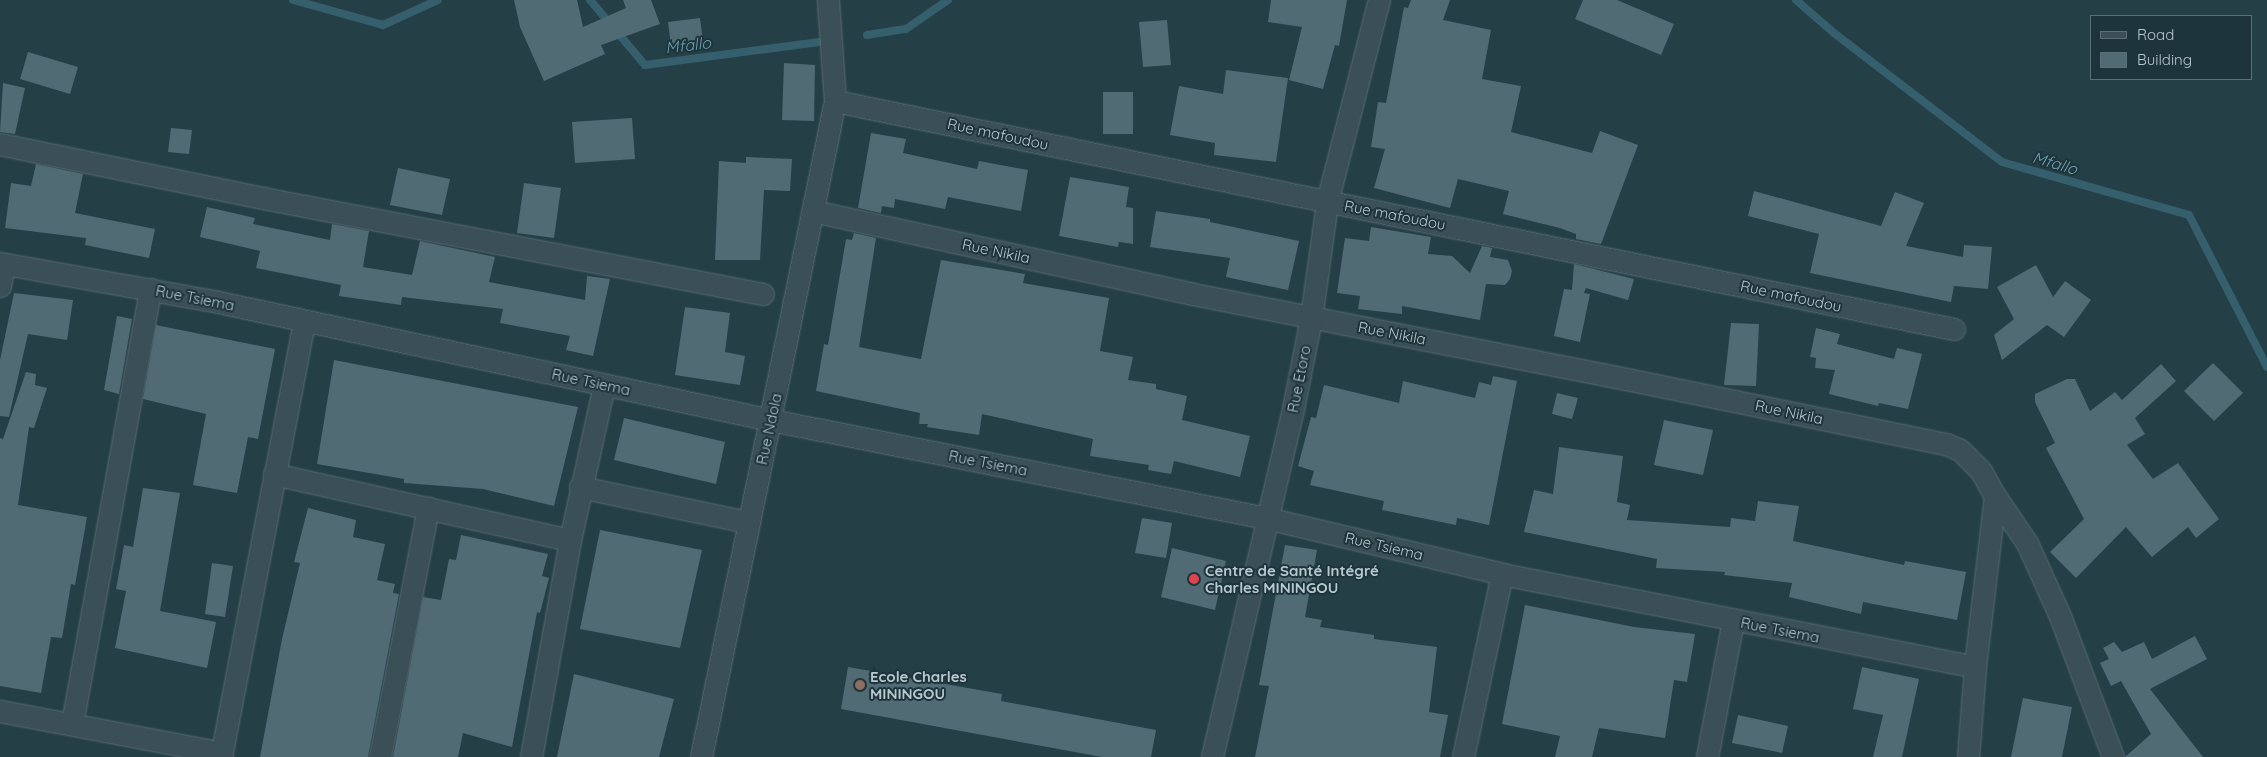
<!DOCTYPE html>
<meta charset="utf-8">
<style>
body{margin:0}
#map{position:relative;width:2267px;height:757px;overflow:hidden;background:#253f47;font-family:Quicksand,sans-serif}
div>[style]{position:absolute}
.stream>*{height:8px;margin:-4px;padding:0 4px;transform-origin:4px;border-radius:4px;background:#355f6d}
.building>*{inset:0;background:#506b74}
.roads{filter:drop-shadow(0 0 1px #586c73) drop-shadow(0 0 1px #586c73)}
.minor>*{height:21px;margin:-10.5px;padding:0 10.5px;transform-origin:10.5px;border-radius:10.5px;background:#3a4f56}
.dots>*{width:14px;height:14px;translate:-50% -50%;box-sizing:border-box;border:2px solid #1e343b;border-radius:50%}
span{translate:-50% -50%;white-space:nowrap;text-align:center;line-height:1.15;-webkit-text-stroke:4px #1e343b;paint-order:stroke}
.street-label{font-size:15px;color:#b8c8cf}
.poi-label{font-size:15px;color:#b8c8cf;font-weight:700}
.left{translate:0 -50%;text-align:left}
.water-label{font-size:16px;color:#6da1b1;font-style:italic}
.legend{position:absolute;left:2090px;top:15px;width:162px;height:65px;box-sizing:border-box;background:#1e343b;border:1px solid #5c6f76;margin:0;padding:6px 9px;list-style:none;font-size:15px;color:#b8c8cf}
.legend li{display:flex;align-items:center;gap:10px;height:25px}
.legend b{width:25px;border:1px solid #5c6f76}
</style>
<div id="map">
<div class="stream">
<div style="left:293px;top:0;width:93px;rotate:15.5deg"></div>
<div style="left:383px;top:25px;width:60px;rotate:-24.4deg"></div>
<div style="left:590px;top:0;width:85px;rotate:49.8deg"></div>
<div style="left:645px;top:65px;width:176px;rotate:-7.5deg"></div>
<div style="left:1796px;top:0;width:50px;rotate:41deg"></div>
<div style="left:1834px;top:33px;width:212px;rotate:37.5deg"></div>
<div style="left:2002px;top:162px;width:194px;rotate:15.8deg"></div>
<div style="left:2189px;top:215px;width:171px;rotate:62.8deg"></div>
<div style="left:867px;top:35px;width:39px;rotate:-9deg"></div>
<div style="left:906px;top:29px;width:51px;rotate:-34.6deg"></div>
</div>
<div class="building">
<div style="clip-path:polygon(514px 0,577px 0,583px 27px,626px 8px,623px 0,651px 0,660px 24px,601px 45px,605px 54px,544px 81px,520px 27px)"></div>
<div style="clip-path:polygon(1271px 0,1347px 0,1339px 46px,1335px 45px,1323px 89px,1289px 80px,1302px 27px,1268px 22px)"></div>
<div style="clip-path:polygon(1411px 0,1450px 0,1443px 20px,1491px 30px,1482px 79px,1521px 86px,1511px 132px,1592px 153px,1600px 131px,1638px 145px,1601px 244px,1576px 239px,1576px 234px,1560px 228px,1503px 214px,1509px 191px,1458px 179px,1450px 208px,1374px 188px,1385px 149px,1371px 147px,1378px 102px,1386px 103px,1404px 7px,1408px 8px)"></div>
<div style="clip-path:polygon(1583px 0,1617px 0,1674px 24px,1661px 55px,1575px 19px)"></div>
<div style="clip-path:polygon(700px 18px,703px 41px,671px 45px,668px 22px)"></div>
<div style="clip-path:polygon(1167px 20px,1171px 65px,1143px 67px,1139px 22px)"></div>
<div style="clip-path:polygon(28px 52px,78px 67px,70px 94px,20px 79px)"></div>
<div style="clip-path:polygon(784px 63px,815px 65px,814px 121px,782px 120px)"></div>
<div style="clip-path:polygon(1226px 70px,1288px 78px,1276px 162px,1214px 155px,1215px 143px,1170px 135px,1179px 86px,1223px 94px)"></div>
<div style="clip-path:polygon(3px 83px,25px 88px,15px 134px,0 132px)"></div>
<div style="clip-path:polygon(1103px 92px,1133px 92px,1133px 134px,1103px 134px)"></div>
<div style="clip-path:polygon(632px 118px,635px 159px,575px 163px,572px 122px)"></div>
<div style="clip-path:polygon(171px 128px,192px 130px,189px 154px,168px 152px)"></div>
<div style="clip-path:polygon(871px 133px,906px 139px,903px 153px,977px 169px,979px 161px,1028px 170px,1021px 211px,948px 197px,945px 209px,895px 199px,894px 208px,882px 206px,881px 213px,858px 208px)"></div>
<div style="clip-path:polygon(746px 157px,792px 159px,790px 191px,764px 190px,760px 260px,715px 260px,719px 161px,746px 163px)"></div>
<div style="clip-path:polygon(36px 164px,83px 174px,75px 213px,155px 229px,149px 258px,85px 245px,86px 238px,5px 228px,11px 183px,31px 186px)"></div>
<div style="clip-path:polygon(398px 168px,450px 179px,442px 215px,390px 205px)"></div>
<div style="clip-path:polygon(1070px 177px,1129px 187px,1126px 207px,1133px 208px,1133px 244px,1119px 242px,1118px 247px,1059px 236px)"></div>
<div style="clip-path:polygon(524px 183px,561px 188px,554px 238px,517px 233px)"></div>
<div style="clip-path:polygon(1754px 191px,1881px 226px,1895px 192px,1924px 203px,1906px 246px,1963px 257px,1964px 245px,1992px 247px,1988px 289px,1954px 286px,1951px 302px,1810px 273px,1819px 234px,1748px 216px)"></div>
<div style="clip-path:polygon(207px 207px,255px 218px,253px 224px,330px 240px,332px 224px,369px 231px,363px 267px,412px 275px,420px 241px,495px 257px,489px 282px,585px 300px,587px 276px,610px 279px,593px 356px,566px 350px,570px 336px,500px 323px,503px 309px,402px 297px,401px 305px,339px 296px,341px 285px,256px 268px,260px 251px,200px 237px)"></div>
<div style="clip-path:polygon(1156px 211px,1210px 219px,1210px 222px,1299px 241px,1288px 290px,1226px 277px,1230px 258px,1150px 247px)"></div>
<div style="clip-path:polygon(1371px 227px,1431px 237px,1428px 254px,1452px 256px,1470px 273px,1482px 246px,1492px 248px,1490px 257px,1508px 260px,1512px 271px,1510px 279px,1505px 285px,1486px 284px,1480px 320px,1402px 306px,1402px 314px,1358px 309px,1360px 296px,1337px 293px,1345px 238px,1369px 241px)"></div>
<div style="clip-path:polygon(854px 233px,876px 238px,859px 347px,921px 359px,941px 260px,1025px 274px,1023px 283px,1109px 298px,1100px 351px,1133px 357px,1128px 380px,1156px 384px,1156px 389px,1187px 396px,1182px 420px,1250px 436px,1240px 477px,1174px 461px,1171px 474px,1148px 470px,1149px 465px,1090px 456px,1093px 439px,982px 414px,979px 435px,927px 427px,928px 424px,919px 424px,920px 413px,816px 391px,824px 344px,828px 345px,846px 239px,852px 240px)"></div>
<div style="clip-path:polygon(1574px 264px,1634px 279px,1628px 300px,1586px 288px,1584px 293px,1590px 294px,1580px 342px,1554px 336px,1564px 289px,1572px 290px)"></div>
<div style="clip-path:polygon(2036px 265px,2053px 297px,2065px 281px,2091px 300px,2064px 337px,2047px 325px,2002px 360px,1994px 335px,2014px 319px,1997px 287px)"></div>
<div style="clip-path:polygon(14px 293px,73px 300px,67px 340px,28px 334px,9px 417px,0 416px,0 360px)"></div>
<div style="clip-path:polygon(685px 307px,730px 313px,725px 352px,745px 356px,740px 385px,675px 375px)"></div>
<div style="clip-path:polygon(117px 316px,132px 319px,119px 394px,104px 390px)"></div>
<div style="clip-path:polygon(1731px 323px,1759px 324px,1756px 386px,1724px 385px)"></div>
<div style="clip-path:polygon(156px 325px,275px 349px,258px 439px,248px 437px,237px 493px,193px 485px,206px 414px,143px 399px)"></div>
<div style="clip-path:polygon(1816px 328px,1840px 334px,1837px 344px,1894px 359px,1897px 348px,1922px 354px,1908px 409px,1879px 403px,1878px 406px,1829px 394px,1835px 370px,1815px 368px,1816px 358px,1810px 357px)"></div>
<div style="clip-path:polygon(334px 360px,578px 407px,554px 506px,483px 489px,404px 483px,404px 479px,317px 464px)"></div>
<div style="clip-path:polygon(2213px 363px,2243px 393px,2214px 421px,2184px 391px)"></div>
<div style="clip-path:polygon(2161px 364px,2176px 381px,2135px 418px,2145px 434px,2127px 445px,2153px 479px,2178px 463px,2219px 519px,2196px 538px,2188px 527px,2152px 557px,2126px 527px,2076px 578px,2050px 552px,2084px 519px,2046px 448px,2055px 443px,2035px 402px,2035px 394px,2067px 379px,2075px 379px,2090px 411px,2115px 392px,2122px 400px)"></div>
<div style="clip-path:polygon(26px 372px,36px 374px,35px 385px,47px 388px,34px 428px,29px 427px,18px 505px,87px 517px,75px 585px,71px 584px,62px 638px,51px 637px,41px 693px,0 686px,0 438px,3px 439px)"></div>
<div style="clip-path:polygon(1493px 376px,1517px 381px,1489px 525px,1457px 518px,1456px 525px,1382px 510px,1384px 501px,1310px 485px,1314px 471px,1298px 466px,1311px 417px,1316px 418px,1324px 385px,1399px 403px,1403px 381px,1475px 398px,1479px 382px,1491px 385px)"></div>
<div style="clip-path:polygon(1557px 393px,1578px 398px,1572px 419px,1552px 414px)"></div>
<div style="clip-path:polygon(624px 418px,725px 442px,716px 484px,614px 460px)"></div>
<div style="clip-path:polygon(1664px 420px,1713px 430px,1703px 475px,1654px 465px)"></div>
<div style="clip-path:polygon(1559px 447px,1623px 456px,1617px 502px,1630px 505px,1627px 520px,1730px 527px,1731px 518px,1755px 521px,1758px 501px,1799px 506px,1793px 541px,1904px 565px,1905px 561px,1966px 572px,1957px 620px,1863px 602px,1861px 614px,1789px 597px,1792px 583px,1724px 575px,1725px 572px,1656px 568px,1657px 559px,1524px 532px,1534px 490px,1553px 494px)"></div>
<div style="clip-path:polygon(143px 488px,180px 493px,160px 611px,216px 622px,207px 668px,115px 648px,126px 591px,116px 589px,124px 545px,133px 547px)"></div>
<div style="clip-path:polygon(308px 508px,356px 520px,353px 537px,385px 544px,377px 580px,395px 584px,393px 593px,399px 594px,368px 757px,260px 757px,282px 639px,300px 563px,294px 562px)"></div>
<div style="clip-path:polygon(1142px 518px,1172px 523px,1166px 558px,1135px 553px)"></div>
<div style="clip-path:polygon(600px 530px,702px 550px,680px 648px,580px 629px)"></div>
<div style="clip-path:polygon(461px 535px,548px 554px,542px 576px,549px 578px,540px 613px,537px 612px,512px 747px,463px 733px,458px 757px,393px 757px,423px 597px,441px 600px,449px 559px,456px 560px)"></div>
<div style="clip-path:polygon(1285px 545px,1317px 550px,1305px 617px,1322px 620px,1320px 627px,1374px 635px,1374px 639px,1437px 647px,1429px 712px,1448px 715px,1440px 757px,1255px 757px,1269px 686px,1259px 685px)"></div>
<div style="clip-path:polygon(1172px 548px,1226px 561px,1215px 610px,1161px 597px)"></div>
<div style="clip-path:polygon(212px 563px,233px 566px,225px 617px,205px 614px)"></div>
<div style="clip-path:polygon(1525px 605px,1634px 627px,1695px 634px,1687px 682px,1674px 680px,1665px 738px,1599px 728px,1592px 757px,1555px 757px,1560px 736px,1502px 724px)"></div>
<div style="clip-path:polygon(2195px 636px,2207px 659px,2150px 689px,2203px 757px,2125px 757px,2151px 734px,2121px 681px,2111px 686px,2100px 663px,2109px 659px,2103px 648px,2114px 642px,2122px 652px,2144px 642px,2152px 659px)"></div>
<div style="clip-path:polygon(848px 667px,1002px 694px,1001px 701px,1156px 730px,1151px 757px,1102px 757px,841px 709px)"></div>
<div style="clip-path:polygon(1862px 667px,1919px 679px,1902px 757px,1873px 757px,1883px 715px,1853px 709px)"></div>
<div style="clip-path:polygon(574px 674px,674px 699px,659px 757px,557px 757px)"></div>
<div style="clip-path:polygon(2023px 698px,2072px 707px,2062px 757px,2011px 757px)"></div>
<div style="clip-path:polygon(1738px 715px,1788px 726px,1782px 753px,1732px 743px)"></div>
</div>
<div class="roads">
<div class="minor">
<div style="left:835px;top:101px;width:1142px;rotate:11.52deg"></div>
<div style="left:0;top:144px;width:268px;rotate:11.6deg"></div>
<div style="left:263px;top:198px;width:509px;rotate:10.87deg"></div>
<div style="left:813px;top:211px;width:389px;rotate:12.3deg"></div>
<div style="left:1193px;top:294px;width:446px;rotate:11.1deg"></div>
<div style="left:1631px;top:380px;width:321px;rotate:11.5deg"></div>
<div style="left:1946px;top:444px;width:15px;rotate:23deg"></div>
<div style="left:1960px;top:450px;width:30px;rotate:45deg"></div>
<div style="left:1981px;top:471px;width:29px;rotate:61deg"></div>
<div style="left:1995px;top:496px;width:172px;rotate:96.7deg"></div>
<div style="left:1975px;top:667px;width:90px;rotate:94.4deg"></div>
<div style="left:0;top:263px;width:221px;rotate:10.1deg"></div>
<div style="left:218px;top:302px;width:565px;rotate:12.05deg"></div>
<div style="left:771px;top:420px;width:505px;rotate:11.2deg"></div>
<div style="left:1266px;top:518px;width:243px;rotate:13.3deg"></div>
<div style="left:1502px;top:574px;width:482px;rotate:11.1deg"></div>
<div style="left:0;top:286px;width:22px;rotate:-80deg"></div>
<div style="left:274px;top:474px;width:303px;rotate:12.6deg"></div>
<div style="left:580px;top:487px;width:172px;rotate:11.8deg"></div>
<div style="left:1995px;top:496px;width:57px;rotate:55.8deg"></div>
<div style="left:2027px;top:543px;width:80px;rotate:65.7deg"></div>
<div style="left:2060px;top:616px;width:151px;rotate:69.4deg"></div>
<div style="left:0;top:711px;width:226px;rotate:10.7deg"></div>
<div style="left:72px;top:724px;width:442px;rotate:-79.8deg"></div>
<div style="left:221px;top:757px;width:443px;rotate:-79.2deg"></div>
<div style="left:380px;top:757px;width:254px;rotate:-79.1deg"></div>
<div style="left:531px;top:757px;width:220px;rotate:-79.8deg"></div>
<div style="left:570px;top:540px;width:159px;rotate:-77.6deg"></div>
<div style="left:701px;top:757px;width:670px;rotate:-78.46deg"></div>
<div style="left:835px;top:101px;width:101px;rotate:-94deg"></div>
<div style="left:1212px;top:757px;width:352px;rotate:-76.9deg"></div>
<div style="left:1292px;top:414px;width:98px;rotate:-78.8deg"></div>
<div style="left:1311px;top:318px;width:117px;rotate:-82.1deg"></div>
<div style="left:1327px;top:202px;width:209px;rotate:-75.6deg"></div>
<div style="left:1463px;top:757px;width:187px;rotate:-78deg"></div>
<div style="left:1707px;top:757px;width:138px;rotate:-79.2deg"></div>
</div>
</div>
<div class="dots">
<div style="left:1194px;top:579px;background:#e0444e"></div>
<div style="left:860px;top:685px;background:#8d6e63"></div>
</div>
<div class="street-label">
<span style="left:998px;top:134px;rotate:12deg">Rue mafoudou</span>
<span style="left:1395px;top:215px;rotate:11deg">Rue mafoudou</span>
<span style="left:996px;top:251px;rotate:12deg">Rue Nikila</span>
<span style="left:1791px;top:296px;rotate:12deg">Rue mafoudou</span>
<span style="left:195px;top:298px;rotate:11deg">Rue Tsiema</span>
<span style="left:1392px;top:333px;rotate:11deg">Rue Nikila</span>
<span style="left:1299px;top:379px;rotate:-79deg">Rue Etoro</span>
<span style="left:591px;top:382px;rotate:12deg">Rue Tsiema</span>
<span style="left:1789px;top:412px;rotate:12deg">Rue Nikila</span>
<span style="left:769px;top:429px;rotate:-78deg">Rue Ndola</span>
<span style="left:988px;top:463px;rotate:11deg">Rue Tsiema</span>
<span style="left:1384px;top:546px;rotate:13deg">Rue Tsiema</span>
<span style="left:1780px;top:630px;rotate:11deg">Rue Tsiema</span>
</div>
<div class="poi-label">
<span class="left" style="left:1205px;top:579px">Centre de Santé Intégré<br>Charles MININGOU</span>
<span class="left" style="left:870px;top:685px">Ecole Charles<br>MININGOU</span>
</div>
<div class="water-label">
<span style="left:688px;top:45px;rotate:-7deg">Mfallo</span>
<span style="left:2055px;top:163px;rotate:16deg">Mfallo</span>
</div>
<ul class="legend">
<li><b style="height:6px;background:#3a4f56"></b>Road</li>
<li><b style="height:14px;background:#506b74"></b>Building</li>
</ul>
</div>
